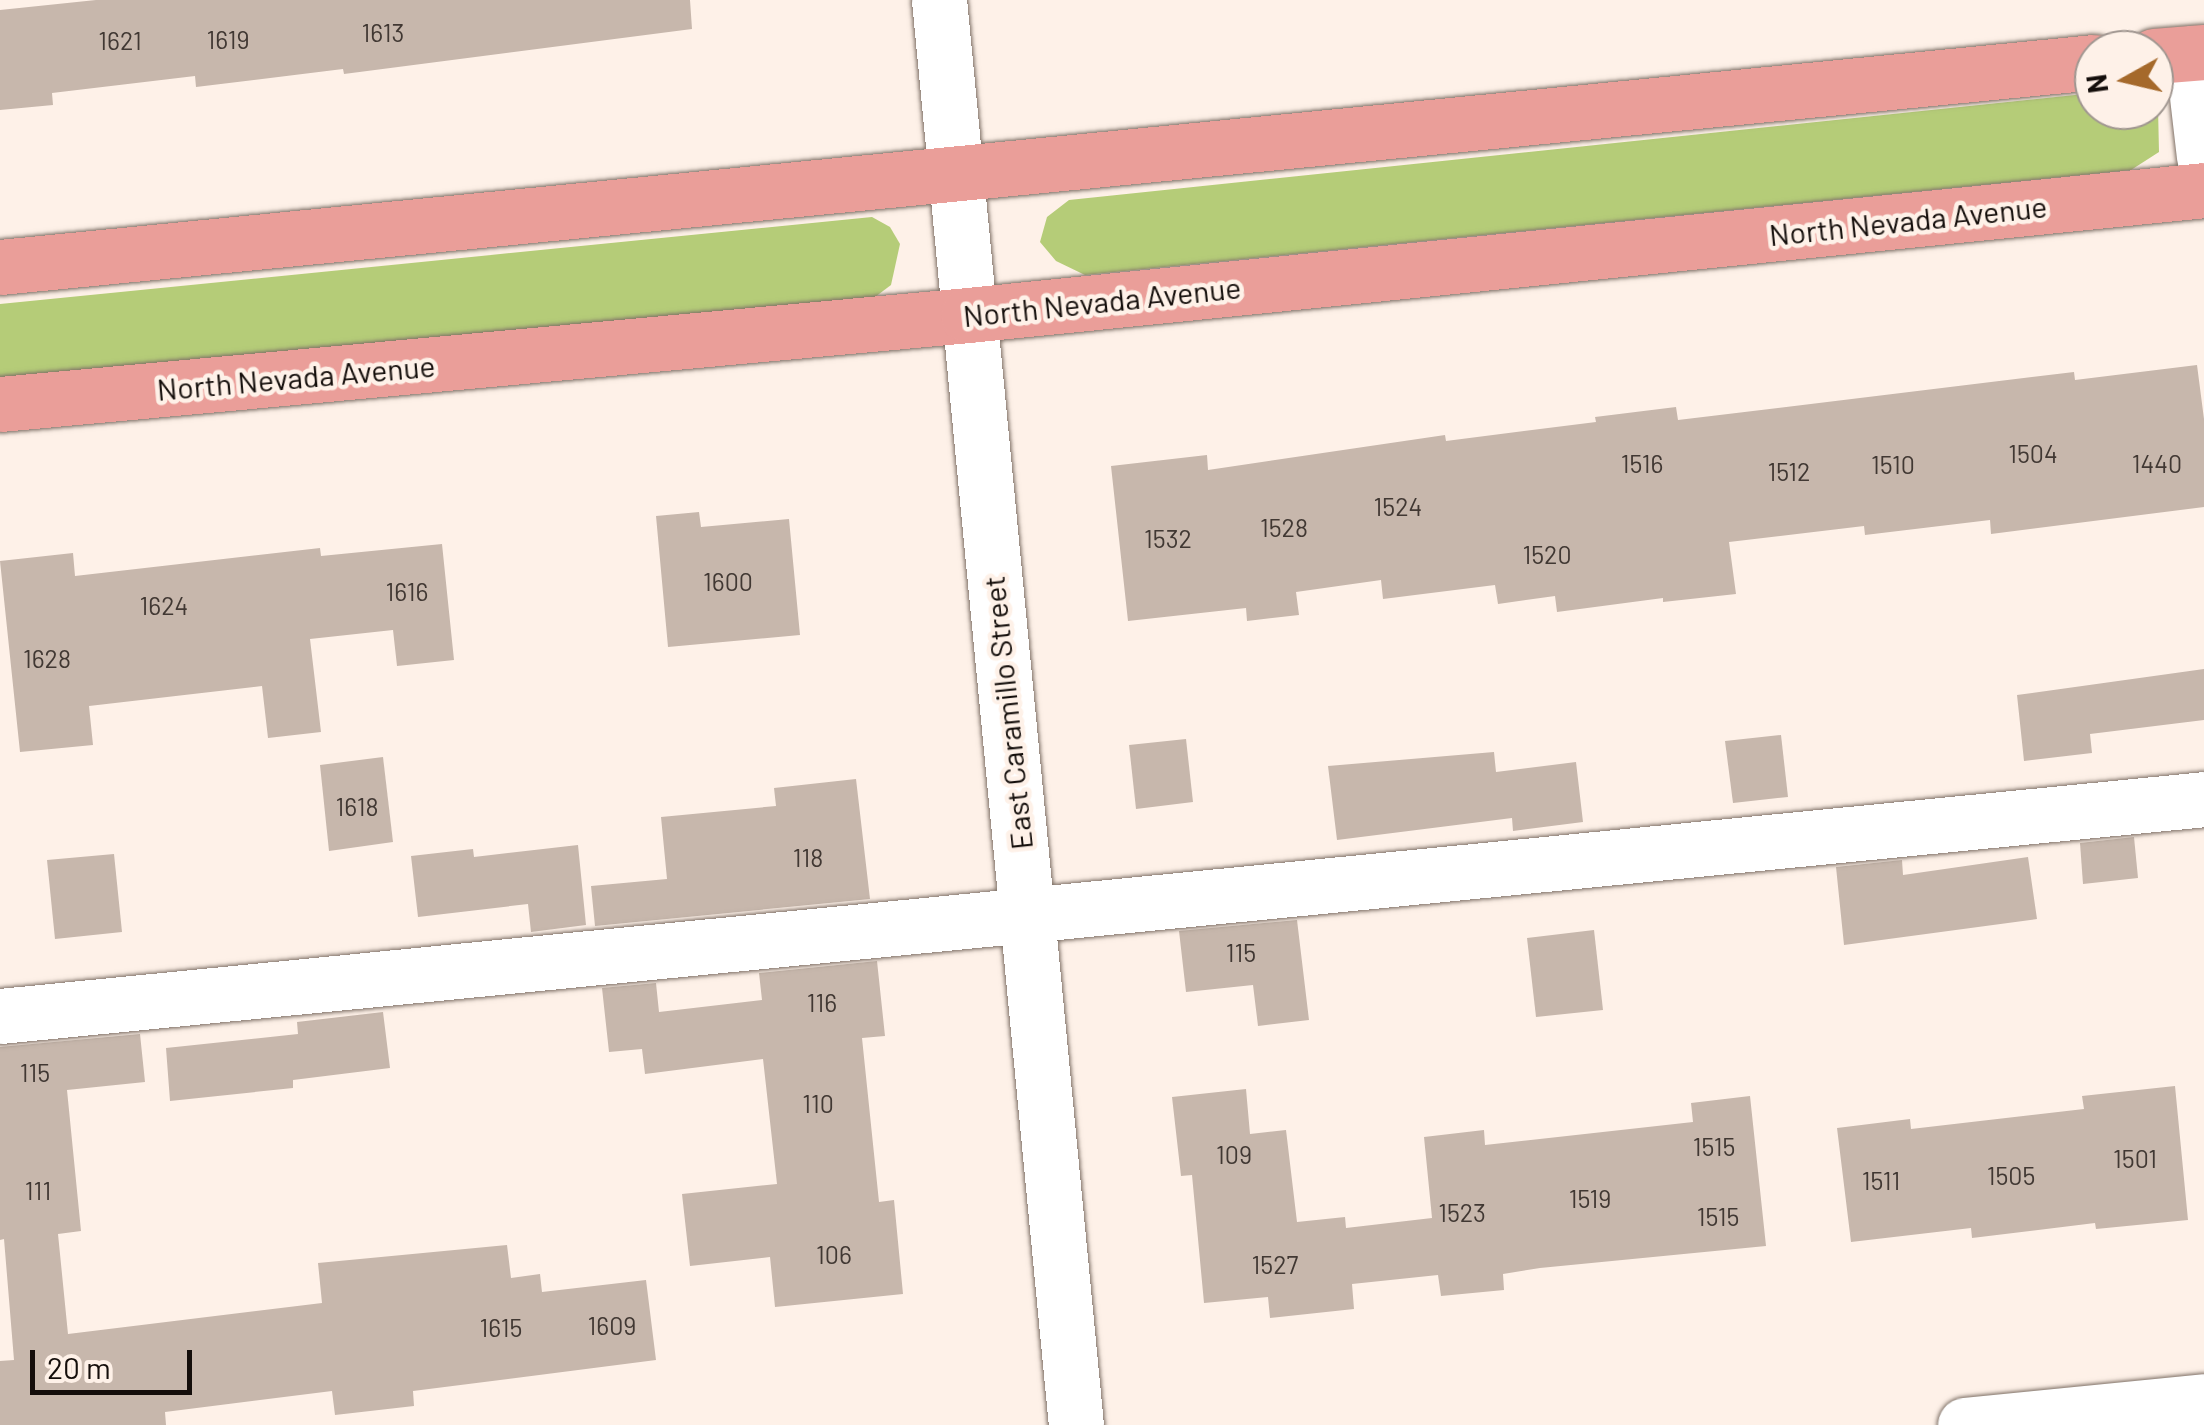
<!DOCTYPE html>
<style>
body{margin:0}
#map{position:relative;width:2204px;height:1425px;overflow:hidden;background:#fef1e8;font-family:Barlow,sans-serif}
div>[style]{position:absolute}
.green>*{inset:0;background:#b5cc78}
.building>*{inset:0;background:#c7b7ac}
.roads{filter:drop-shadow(0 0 2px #7f7167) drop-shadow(0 0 2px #7f7167)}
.minor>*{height:55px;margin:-27.5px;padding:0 27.5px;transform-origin:27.5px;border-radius:27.5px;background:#fff}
.major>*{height:55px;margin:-27.5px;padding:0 27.5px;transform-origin:27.5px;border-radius:27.5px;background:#ea9e99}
span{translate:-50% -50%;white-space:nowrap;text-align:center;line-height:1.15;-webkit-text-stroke:9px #fef1e8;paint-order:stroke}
.number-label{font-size:25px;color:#413833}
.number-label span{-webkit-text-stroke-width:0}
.street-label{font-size:30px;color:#140e0b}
.north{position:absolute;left:2074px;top:30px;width:100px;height:100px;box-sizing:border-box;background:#fef1e8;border:2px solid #a09690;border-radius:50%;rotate:262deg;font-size:28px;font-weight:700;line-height:40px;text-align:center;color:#140e0b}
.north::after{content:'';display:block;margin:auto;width:35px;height:45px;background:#a5692b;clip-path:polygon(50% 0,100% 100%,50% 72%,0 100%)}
.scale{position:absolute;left:30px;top:1350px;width:162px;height:45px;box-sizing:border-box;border:5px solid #140e0b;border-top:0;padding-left:12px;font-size:30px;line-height:35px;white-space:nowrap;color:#140e0b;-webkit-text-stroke:8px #fef1e8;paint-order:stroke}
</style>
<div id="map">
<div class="green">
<div style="clip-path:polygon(2094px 93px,2094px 110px,2158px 107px,2159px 152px,2131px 170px,1085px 275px,1056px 261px,1040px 242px,1047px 217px,1069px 200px)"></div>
<div style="clip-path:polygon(872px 217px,890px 227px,900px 244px,891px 285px,875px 297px,0 380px,0 304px)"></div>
</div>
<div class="building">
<div style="clip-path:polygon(96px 0,690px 0,692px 29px,344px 74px,343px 69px,196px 87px,195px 76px,52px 93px,53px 105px,0 110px,0 10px)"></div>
<div style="clip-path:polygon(2197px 365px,2204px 419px,2204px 507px,1991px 534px,1990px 520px,1865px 535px,1864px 526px,1729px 542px,1736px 594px,1663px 602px,1663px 598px,1557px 612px,1555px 596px,1498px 604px,1495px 585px,1383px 599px,1381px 580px,1296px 592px,1299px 615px,1247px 621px,1246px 608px,1128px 621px,1111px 466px,1207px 455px,1208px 470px,1445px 435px,1446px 441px,1596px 422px,1595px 417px,1676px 407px,1678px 420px,2074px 372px,2075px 380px)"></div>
<div style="clip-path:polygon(699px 512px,701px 527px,789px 519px,800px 635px,668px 647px,656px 516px)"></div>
<div style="clip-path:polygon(442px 544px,454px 660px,397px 666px,393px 630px,310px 639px,321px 732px,268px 738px,262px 686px,89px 706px,93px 745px,20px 752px,0 561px,73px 553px,75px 576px,320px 548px,321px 556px)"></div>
<div style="clip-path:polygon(2204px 669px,2204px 720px,2090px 734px,2092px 753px,2024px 761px,2017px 695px)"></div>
<div style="clip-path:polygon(1781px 735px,1788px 797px,1733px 803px,1725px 741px)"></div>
<div style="clip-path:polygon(1186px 739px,1193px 802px,1136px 809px,1129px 745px)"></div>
<div style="clip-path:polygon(1494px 752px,1496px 772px,1576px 762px,1583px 822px,1513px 831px,1512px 818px,1337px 840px,1328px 766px)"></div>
<div style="clip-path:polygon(383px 757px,393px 842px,329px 851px,320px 765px)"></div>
<div style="clip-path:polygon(856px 779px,870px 899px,595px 926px,591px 886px,667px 879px,661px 817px,776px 806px,774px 788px)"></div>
<div style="clip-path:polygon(2134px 837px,2138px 878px,2083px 884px,2080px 843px)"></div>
<div style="clip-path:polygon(578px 845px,586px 925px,531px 932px,528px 904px,418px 917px,411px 856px,473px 849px,474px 857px)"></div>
<div style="clip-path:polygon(114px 854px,122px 932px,55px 939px,47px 860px)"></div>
<div style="clip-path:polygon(2028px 857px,2037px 919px,1844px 945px,1836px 867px,1902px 860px,1903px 875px)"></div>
<div style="clip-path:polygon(1297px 920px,1309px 1020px,1258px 1026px,1253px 985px,1186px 992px,1179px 931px)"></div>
<div style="clip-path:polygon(1594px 930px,1603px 1010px,1536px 1017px,1527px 938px)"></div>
<div style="clip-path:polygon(877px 961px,885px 1036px,862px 1038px,879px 1202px,894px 1200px,903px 1294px,775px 1307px,770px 1257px,690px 1266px,682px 1194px,777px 1184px,763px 1059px,645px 1074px,642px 1049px,609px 1052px,602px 988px,656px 983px,659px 1012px,762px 1000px,759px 973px)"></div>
<div style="clip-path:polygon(383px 1012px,390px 1068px,293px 1080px,293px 1088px,170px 1101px,166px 1048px,298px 1034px,297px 1022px)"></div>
<div style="clip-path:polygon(140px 1034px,145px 1082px,67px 1090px,81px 1231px,58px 1234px,68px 1334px,322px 1303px,318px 1263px,507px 1245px,511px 1278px,540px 1274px,542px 1292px,646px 1280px,656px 1360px,413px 1391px,414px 1406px,335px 1415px,332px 1391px,165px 1412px,166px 1425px,0 1425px,0 1361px,14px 1360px,4px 1239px,0 1240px,0 1047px)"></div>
<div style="clip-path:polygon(2175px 1086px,2188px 1220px,2096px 1229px,2095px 1223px,1972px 1238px,1971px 1228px,1851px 1242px,1837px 1128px,1910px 1119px,1911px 1129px,2084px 1109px,2082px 1096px)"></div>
<div style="clip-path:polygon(1246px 1089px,1250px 1134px,1286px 1130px,1297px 1222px,1345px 1217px,1346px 1228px,1432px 1218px,1424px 1137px,1484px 1130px,1485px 1145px,1693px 1122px,1691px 1103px,1750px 1096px,1766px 1246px,1540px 1268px,1503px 1274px,1504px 1290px,1441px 1296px,1438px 1275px,1352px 1284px,1354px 1309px,1270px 1318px,1268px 1297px,1204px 1303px,1192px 1175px,1181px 1176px,1172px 1097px)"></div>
</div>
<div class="roads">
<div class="minor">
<div style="left:939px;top:0;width:1432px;rotate:84.51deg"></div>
<div style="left:2192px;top:53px;width:104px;rotate:83.4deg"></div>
<div style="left:0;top:1016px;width:2215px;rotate:-5.62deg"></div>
<div style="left:1965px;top:1425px;width:240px;rotate:-5.7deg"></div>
</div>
<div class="major">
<div style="left:2154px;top:56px;width:50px;rotate:-4.6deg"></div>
<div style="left:0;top:267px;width:2104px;rotate:-5.59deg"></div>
<div style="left:0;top:404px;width:972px;rotate:-5.25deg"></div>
<div style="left:968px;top:315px;width:1242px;rotate:-5.77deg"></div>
</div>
</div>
<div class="number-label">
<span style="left:383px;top:32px">1613</span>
<span style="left:228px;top:39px">1619</span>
<span style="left:120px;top:40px">1621</span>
<span style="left:2033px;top:453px">1504</span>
<span style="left:1642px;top:463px">1516</span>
<span style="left:2157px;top:463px">1440</span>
<span style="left:1893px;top:464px">1510</span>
<span style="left:1789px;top:471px">1512</span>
<span style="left:1398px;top:506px">1524</span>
<span style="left:1284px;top:527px">1528</span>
<span style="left:1168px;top:538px">1532</span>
<span style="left:1547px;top:554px">1520</span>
<span style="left:728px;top:581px">1600</span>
<span style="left:407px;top:591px">1616</span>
<span style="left:164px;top:605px">1624</span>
<span style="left:47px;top:658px">1628</span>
<span style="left:357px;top:806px">1618</span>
<span style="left:808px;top:857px">118</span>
<span style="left:1241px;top:952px">115</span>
<span style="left:822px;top:1002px">116</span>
<span style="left:35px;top:1072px">115</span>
<span style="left:818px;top:1103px">110</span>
<span style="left:1714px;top:1146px">1515</span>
<span style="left:1234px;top:1154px">109</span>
<span style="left:2135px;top:1158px">1501</span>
<span style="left:2011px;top:1175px">1505</span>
<span style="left:1881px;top:1180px">1511</span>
<span style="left:38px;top:1190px">111</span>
<span style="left:1590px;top:1198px">1519</span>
<span style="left:1462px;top:1212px">1523</span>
<span style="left:1718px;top:1216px">1515</span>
<span style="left:834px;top:1254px">106</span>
<span style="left:1275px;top:1264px">1527</span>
<span style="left:612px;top:1325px">1609</span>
<span style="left:501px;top:1327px">1615</span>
</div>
<div class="street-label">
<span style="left:1908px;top:220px;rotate:-6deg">North Nevada Avenue</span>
<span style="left:1102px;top:301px;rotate:-6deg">North Nevada Avenue</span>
<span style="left:296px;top:377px;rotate:-5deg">North Nevada Avenue</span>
<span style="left:1007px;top:713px;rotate:-96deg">East Caramillo Street</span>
</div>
<div class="north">N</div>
<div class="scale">20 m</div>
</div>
